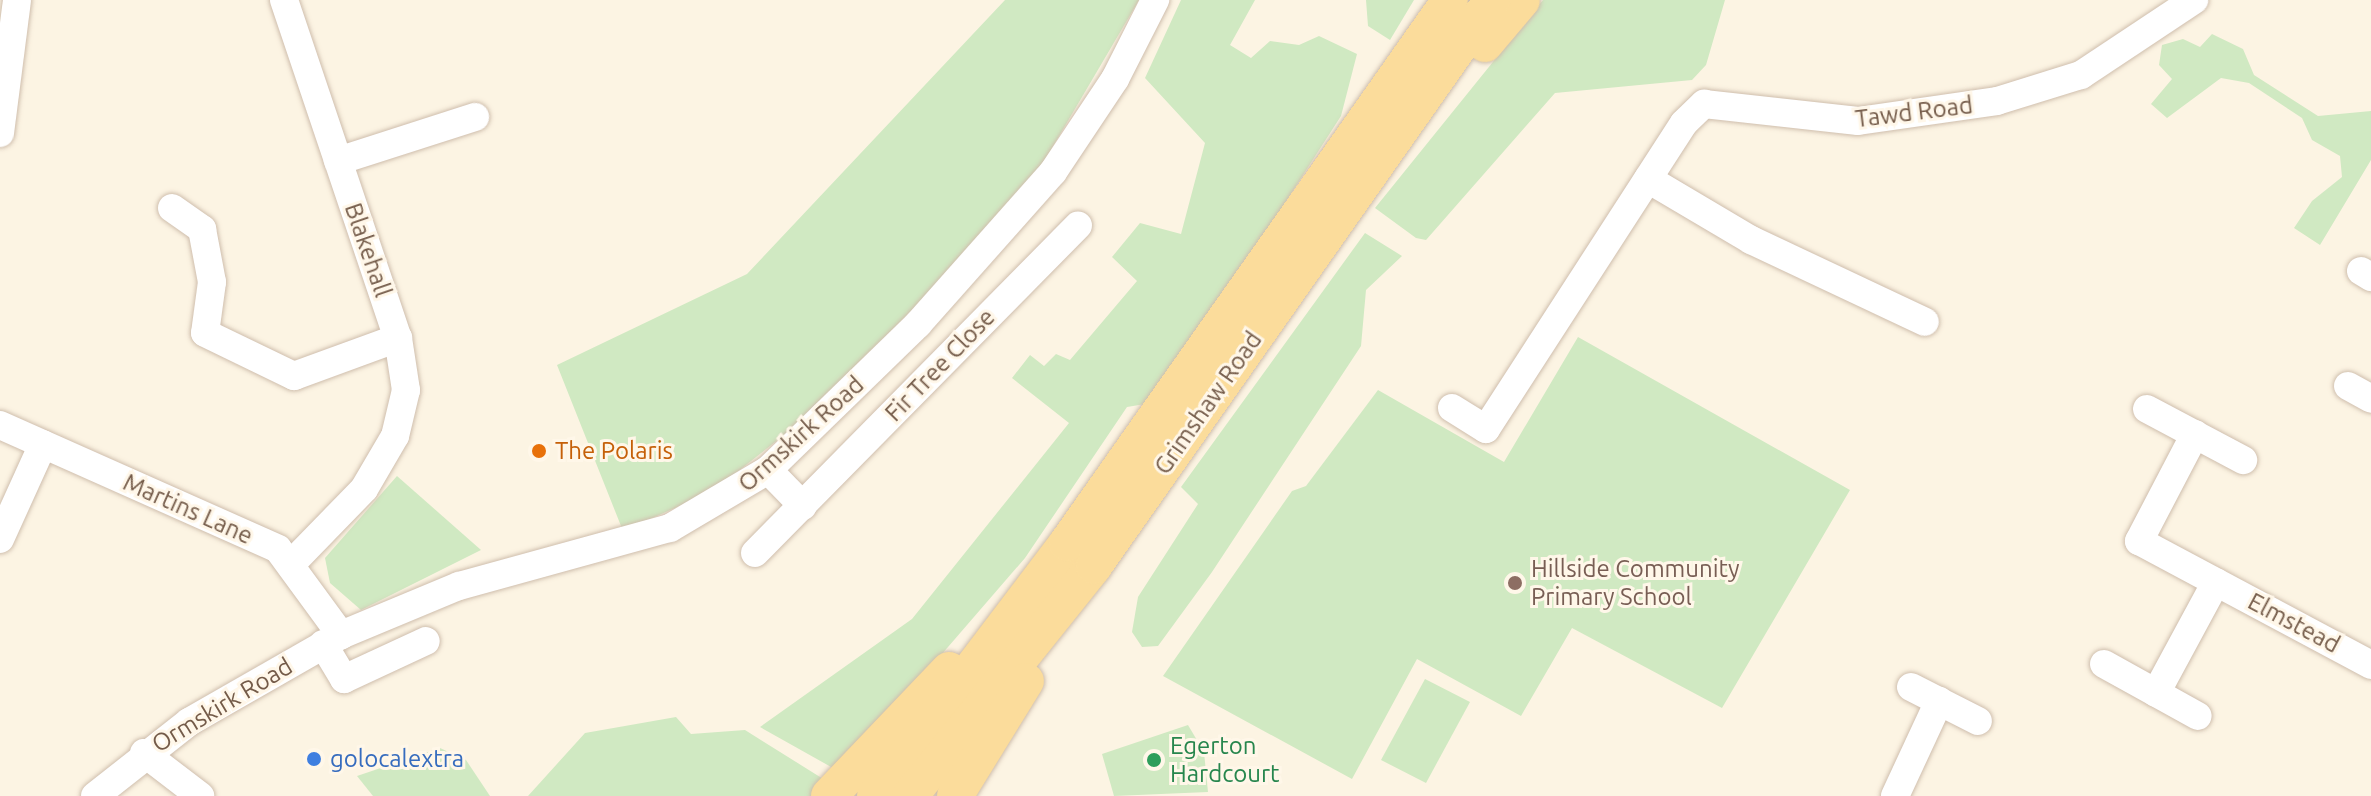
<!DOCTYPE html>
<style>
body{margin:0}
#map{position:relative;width:2371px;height:796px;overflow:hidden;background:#fcf4e3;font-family:Ubuntu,sans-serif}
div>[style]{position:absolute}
.green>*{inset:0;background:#d0e9c2}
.roads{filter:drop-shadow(0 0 2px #cfbead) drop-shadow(0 0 2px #cfbead)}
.minor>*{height:28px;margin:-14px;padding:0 14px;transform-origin:14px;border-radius:14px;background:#fff}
.major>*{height:36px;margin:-18px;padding:0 18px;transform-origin:18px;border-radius:18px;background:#fbdc9b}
.dots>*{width:22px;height:22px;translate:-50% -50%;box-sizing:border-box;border:4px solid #fff7e9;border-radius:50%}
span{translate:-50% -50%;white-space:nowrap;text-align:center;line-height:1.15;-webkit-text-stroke:6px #fff7e9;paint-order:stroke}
.street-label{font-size:24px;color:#745b49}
.food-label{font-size:24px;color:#c56008}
.left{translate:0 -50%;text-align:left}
.education-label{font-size:24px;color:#785e54}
.leisure-label{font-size:24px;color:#27864d}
.shop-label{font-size:24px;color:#366cbe}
</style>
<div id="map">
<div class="green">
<div style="clip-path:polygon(1005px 0,1139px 0,1032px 182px,951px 272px,784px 435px,713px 491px,623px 531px,557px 365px,747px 274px)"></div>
<div style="clip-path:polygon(1181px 0,1255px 0,1230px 45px,1251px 58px,1270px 41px,1299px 45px,1319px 36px,1357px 54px,1341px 116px,1157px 402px,1127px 407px,1025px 558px,840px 772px,760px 727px,912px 619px,1069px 423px,1012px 378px,1030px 355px,1044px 366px,1056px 354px,1070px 360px,1137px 281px,1112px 257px,1140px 223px,1181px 234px,1205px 143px,1145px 78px)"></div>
<div style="clip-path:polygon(1414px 0,1390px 40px,1368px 26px,1366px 0)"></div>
<div style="clip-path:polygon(1543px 0,1725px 0,1706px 65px,1692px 80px,1555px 93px,1426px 240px,1416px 238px,1375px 208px)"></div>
<div style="clip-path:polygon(2212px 34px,2243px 49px,2254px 75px,2318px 116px,2371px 111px,2371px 160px,2320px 245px,2294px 228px,2312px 201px,2342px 177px,2340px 156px,2312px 140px,2302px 118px,2249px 83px,2221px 78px,2167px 118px,2151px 104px,2172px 79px,2159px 65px,2162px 45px,2183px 39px,2200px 47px)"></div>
<div style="clip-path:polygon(1365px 233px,1402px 256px,1366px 290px,1361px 346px,1212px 572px,1158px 646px,1142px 647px,1132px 632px,1138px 597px,1198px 504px,1181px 487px)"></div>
<div style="clip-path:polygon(1578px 337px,1850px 490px,1722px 708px,1572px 628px,1521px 716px,1417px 659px,1352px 779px,1163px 676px,1292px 491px,1306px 486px,1378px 390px,1504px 462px)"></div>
<div style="clip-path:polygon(397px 476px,481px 550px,361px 610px,330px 583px,325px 558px)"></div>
<div style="clip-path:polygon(1425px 679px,1470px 702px,1426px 783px,1381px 760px)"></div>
<div style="clip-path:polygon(676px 717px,691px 734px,745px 730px,828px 782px,814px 796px,528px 796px,585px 733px)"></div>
<div style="clip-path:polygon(1188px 725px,1204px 752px,1208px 792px,1114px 796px,1102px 754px)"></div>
<div style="clip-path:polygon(440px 748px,466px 760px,490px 796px,373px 796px,357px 776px)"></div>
</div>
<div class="roads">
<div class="minor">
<div style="left:284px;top:0;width:357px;rotate:71.4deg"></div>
<div style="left:398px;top:338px;width:53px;rotate:81.3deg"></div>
<div style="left:406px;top:390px;width:47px;rotate:103.4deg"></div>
<div style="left:395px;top:436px;width:61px;rotate:120.3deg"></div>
<div style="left:364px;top:489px;width:102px;rotate:134.2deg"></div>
<div style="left:0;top:133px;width:134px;rotate:-82.7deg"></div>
<div style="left:338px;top:161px;width:144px;rotate:-17.8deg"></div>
<div style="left:1648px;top:179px;width:120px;rotate:30.6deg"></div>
<div style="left:1751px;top:240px;width:192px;rotate:25.2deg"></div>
<div style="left:172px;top:208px;width:37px;rotate:35deg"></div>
<div style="left:202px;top:229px;width:54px;rotate:79.3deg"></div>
<div style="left:212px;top:282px;width:51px;rotate:97.8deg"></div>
<div style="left:205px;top:333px;width:99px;rotate:25.8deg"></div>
<div style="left:294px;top:376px;width:111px;rotate:-20.1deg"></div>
<div style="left:2361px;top:271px;width:12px;rotate:31deg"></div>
<div style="left:2348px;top:386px;width:26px;rotate:29deg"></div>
<div style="left:1452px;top:408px;width:40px;rotate:32deg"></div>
<div style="left:1486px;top:429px;width:364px;rotate:-57.1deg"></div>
<div style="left:1684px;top:123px;width:28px;rotate:-44deg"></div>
<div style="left:1704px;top:104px;width:155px;rotate:6.3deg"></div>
<div style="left:1858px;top:121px;width:140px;rotate:-8.2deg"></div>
<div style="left:1997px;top:101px;width:88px;rotate:-17.2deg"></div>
<div style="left:2081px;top:75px;width:136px;rotate:-33.6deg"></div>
<div style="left:2147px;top:409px;width:109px;rotate:28deg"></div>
<div style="left:0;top:425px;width:304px;rotate:24deg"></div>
<div style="left:278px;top:549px;width:107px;rotate:53.8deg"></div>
<div style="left:2195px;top:434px;width:121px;rotate:117.6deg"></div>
<div style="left:2139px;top:541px;width:263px;rotate:28.1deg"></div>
<div style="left:768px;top:470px;width:50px;rotate:45.8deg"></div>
<div style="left:0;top:539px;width:104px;rotate:-65.6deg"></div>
<div style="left:755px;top:553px;width:460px;rotate:-45.4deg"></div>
<div style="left:323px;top:644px;width:41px;rotate:59deg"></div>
<div style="left:344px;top:679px;width:90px;rotate:-24.9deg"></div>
<div style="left:2104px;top:664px;width:107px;rotate:29deg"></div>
<div style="left:1911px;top:687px;width:75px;rotate:26.9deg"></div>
<div style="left:2156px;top:693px;width:126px;rotate:-61.6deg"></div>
<div style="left:144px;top:753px;width:71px;rotate:37.5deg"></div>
<div style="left:95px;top:796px;width:120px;rotate:-38.2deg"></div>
<div style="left:189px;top:722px;width:175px;rotate:-29.8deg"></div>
<div style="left:341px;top:635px;width:128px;rotate:-22.6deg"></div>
<div style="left:459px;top:586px;width:219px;rotate:-15.4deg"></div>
<div style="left:670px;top:528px;width:114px;rotate:-30.6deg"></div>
<div style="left:768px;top:470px;width:209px;rotate:-44.2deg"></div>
<div style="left:918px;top:324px;width:203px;rotate:-48.4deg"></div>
<div style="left:1053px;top:172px;width:112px;rotate:-56.3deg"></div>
<div style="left:1115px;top:79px;width:89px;rotate:-63.1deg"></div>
<div style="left:1895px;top:796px;width:105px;rotate:-65.1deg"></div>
</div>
<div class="major">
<div style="left:1485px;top:44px;width:57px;rotate:-49.9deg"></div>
<div style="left:829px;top:796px;width:174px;rotate:-46.4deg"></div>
<div style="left:875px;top:796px;width:318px;rotate:-52.8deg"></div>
<div style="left:1067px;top:543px;width:664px;rotate:-54.8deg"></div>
<div style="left:910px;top:796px;width:295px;rotate:-51.3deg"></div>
<div style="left:1094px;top:566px;width:692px;rotate:-54.89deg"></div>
<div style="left:955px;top:796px;width:135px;rotate:-58.3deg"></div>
</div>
</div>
<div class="dots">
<div style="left:539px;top:451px;background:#e8710a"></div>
<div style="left:1515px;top:583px;background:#8d6e63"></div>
<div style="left:314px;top:759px;background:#3f7fe0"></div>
<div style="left:1154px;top:760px;background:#2e9e5b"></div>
</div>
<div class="street-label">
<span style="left:1914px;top:112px;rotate:-7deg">Tawd Road</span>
<span style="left:368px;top:250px;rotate:71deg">Blakehall</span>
<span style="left:940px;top:365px;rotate:-46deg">Fir Tree Close</span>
<span style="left:1208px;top:403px;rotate:-55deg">Grimshaw Road</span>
<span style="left:801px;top:434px;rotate:-42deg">Ormskirk Road</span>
<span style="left:188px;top:509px;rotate:24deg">Martins Lane</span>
<span style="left:2294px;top:623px;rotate:28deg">Elmstead</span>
<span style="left:222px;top:705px;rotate:-31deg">Ormskirk Road</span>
</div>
<div class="food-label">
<span class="left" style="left:555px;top:451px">The Polaris</span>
</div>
<div class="education-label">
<span class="left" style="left:1531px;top:583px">Hillside Community<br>Primary School</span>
</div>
<div class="leisure-label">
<span class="left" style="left:1170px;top:760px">Egerton<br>Hardcourt</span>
</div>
<div class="shop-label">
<span class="left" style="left:330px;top:759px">golocalextra</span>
</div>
</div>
